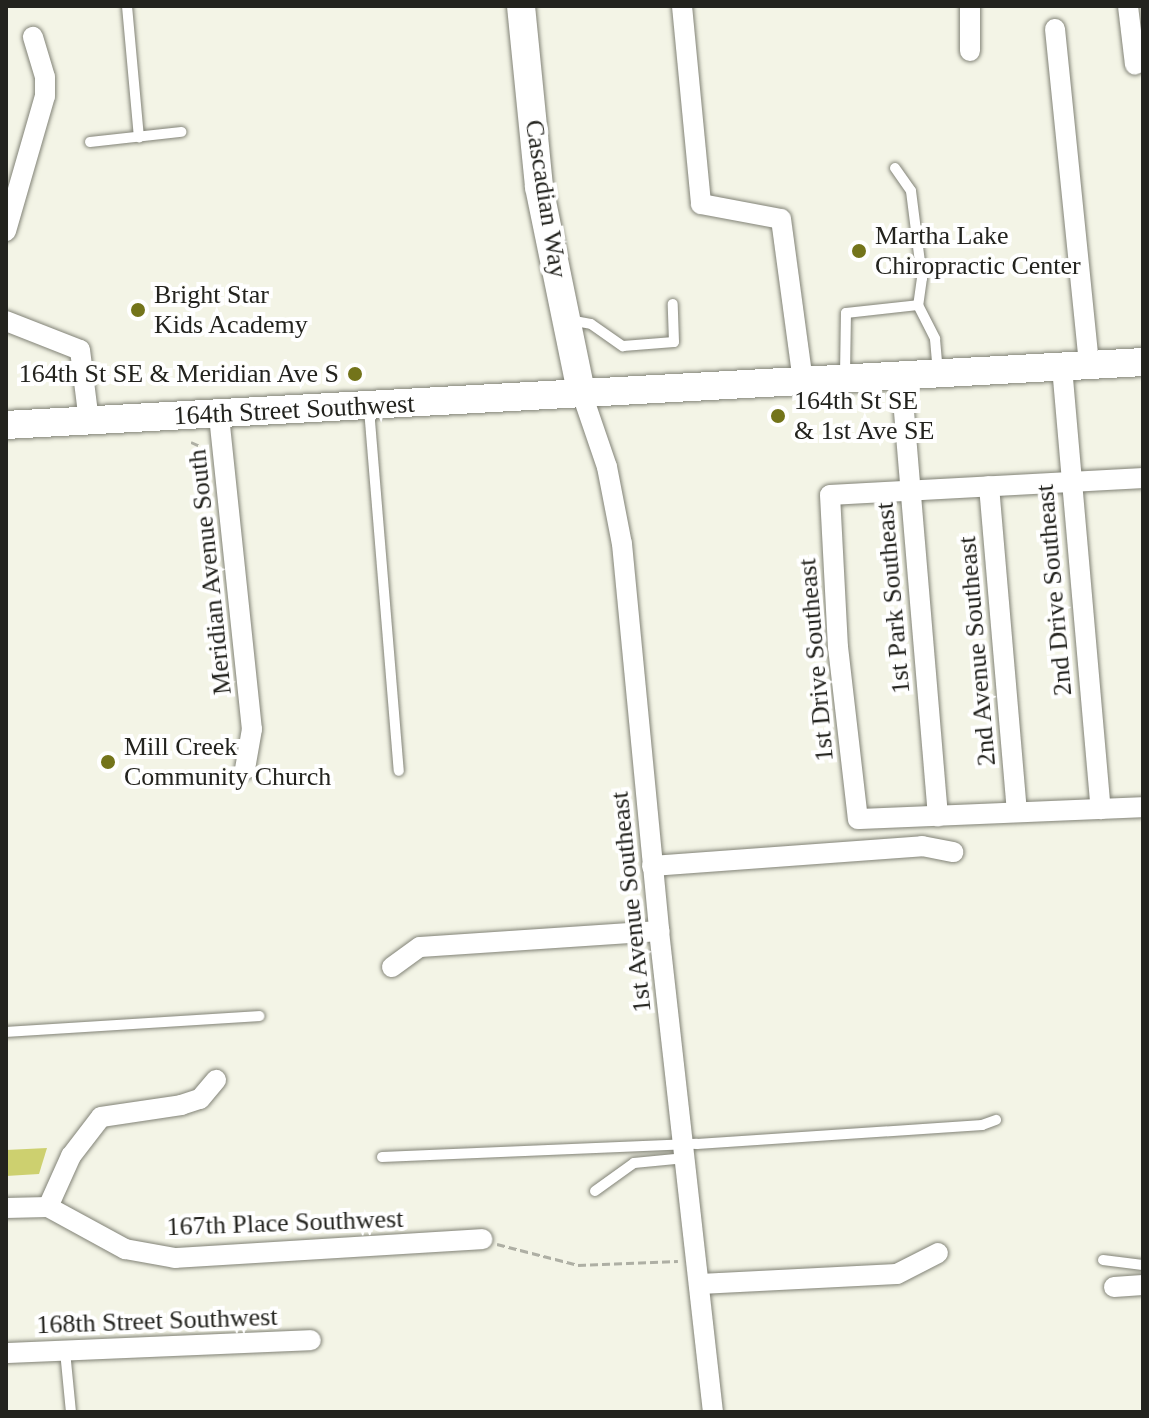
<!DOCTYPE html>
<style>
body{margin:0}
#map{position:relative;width:1149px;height:1418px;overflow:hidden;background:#f3f4e6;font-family:"Times New Roman",serif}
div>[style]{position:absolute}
.water>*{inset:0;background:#cdd06f}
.path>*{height:3px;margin-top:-1.5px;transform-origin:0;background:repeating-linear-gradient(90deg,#aeafa4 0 8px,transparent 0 12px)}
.roads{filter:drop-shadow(0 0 2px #818276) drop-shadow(0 0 2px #818276)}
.lane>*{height:10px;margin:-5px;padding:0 5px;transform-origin:5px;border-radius:5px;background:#fff}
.street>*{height:20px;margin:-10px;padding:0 10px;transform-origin:10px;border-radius:10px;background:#fff}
.secondary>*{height:28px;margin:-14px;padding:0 14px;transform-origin:14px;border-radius:14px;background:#fff}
.dots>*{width:22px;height:22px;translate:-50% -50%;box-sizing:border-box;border:4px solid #fff;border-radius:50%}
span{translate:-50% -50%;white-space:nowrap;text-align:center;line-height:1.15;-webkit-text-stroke:8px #fff;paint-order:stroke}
.street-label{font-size:26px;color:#23231e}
.poi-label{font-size:26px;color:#23231e}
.left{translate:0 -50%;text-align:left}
.right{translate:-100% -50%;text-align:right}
.frame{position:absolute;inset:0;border:8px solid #23231e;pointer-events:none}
</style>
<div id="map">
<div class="water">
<div style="clip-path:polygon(47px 1148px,39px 1174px,6px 1176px,6px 1150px)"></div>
</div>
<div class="path">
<div style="left:191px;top:442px;width:12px;rotate:24deg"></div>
<div style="left:497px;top:1244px;width:84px;rotate:14.5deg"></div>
<div style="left:578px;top:1265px;width:100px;rotate:-2.3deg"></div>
</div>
<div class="roads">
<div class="lane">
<div style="left:127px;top:6px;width:132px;rotate:84.8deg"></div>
<div style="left:90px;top:142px;width:92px;rotate:-6.3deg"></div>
<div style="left:895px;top:168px;width:28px;rotate:55deg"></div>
<div style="left:911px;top:191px;width:88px;rotate:82.8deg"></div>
<div style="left:922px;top:278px;width:27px;rotate:98deg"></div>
<div style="left:569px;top:320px;width:22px;rotate:10deg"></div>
<div style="left:591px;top:324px;width:39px;rotate:35deg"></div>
<div style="left:623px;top:346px;width:51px;rotate:-4.5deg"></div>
<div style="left:674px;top:342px;width:38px;rotate:-92deg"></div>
<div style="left:845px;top:375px;width:62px;rotate:-89.1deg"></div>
<div style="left:846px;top:313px;width:72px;rotate:-6.3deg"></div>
<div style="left:918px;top:305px;width:38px;rotate:63deg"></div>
<div style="left:935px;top:339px;width:33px;rotate:85deg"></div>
<div style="left:369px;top:409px;width:363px;rotate:85.3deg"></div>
<div style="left:6px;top:1032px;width:254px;rotate:-3.6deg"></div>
<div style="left:382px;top:1157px;width:315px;rotate:-2.4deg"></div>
<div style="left:697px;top:1144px;width:286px;rotate:-3.8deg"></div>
<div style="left:982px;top:1125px;width:15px;rotate:-20deg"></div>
<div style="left:595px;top:1191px;width:48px;rotate:-35.7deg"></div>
<div style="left:634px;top:1163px;width:52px;rotate:-5.5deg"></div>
<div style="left:1103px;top:1260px;width:40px;rotate:7.1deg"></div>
<div style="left:65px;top:1351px;width:61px;rotate:84.4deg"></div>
</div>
<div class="street">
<div style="left:682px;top:6px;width:199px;rotate:84.5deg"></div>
<div style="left:701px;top:204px;width:81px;rotate:10.6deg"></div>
<div style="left:781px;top:219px;width:163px;rotate:82.3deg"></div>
<div style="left:1128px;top:6px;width:59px;rotate:83.2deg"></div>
<div style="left:1055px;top:29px;width:339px;rotate:84.2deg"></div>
<div style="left:970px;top:51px;width:45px;rotate:-90deg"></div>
<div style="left:6px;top:231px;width:141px;rotate:-73.9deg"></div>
<div style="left:45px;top:96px;width:19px;rotate:-90deg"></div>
<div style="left:45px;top:77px;width:42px;rotate:-106.7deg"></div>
<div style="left:6px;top:321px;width:79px;rotate:21.4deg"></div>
<div style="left:80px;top:350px;width:72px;rotate:82.8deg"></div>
<div style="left:1062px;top:367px;width:444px;rotate:85deg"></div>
<div style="left:901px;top:376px;width:442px;rotate:85.2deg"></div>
<div style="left:581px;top:391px;width:80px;rotate:71.1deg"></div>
<div style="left:607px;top:467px;width:78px;rotate:79deg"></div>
<div style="left:622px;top:544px;width:389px;rotate:84.5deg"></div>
<div style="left:659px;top:931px;width:484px;rotate:83.6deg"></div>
<div style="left:219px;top:416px;width:315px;rotate:84deg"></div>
<div style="left:252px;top:729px;width:41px;rotate:99.9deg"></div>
<div style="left:1143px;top:478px;width:313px;rotate:176.9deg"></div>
<div style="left:830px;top:495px;width:152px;rotate:87deg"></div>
<div style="left:838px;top:647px;width:173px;rotate:83.4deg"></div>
<div style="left:858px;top:819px;width:285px;rotate:-2.4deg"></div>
<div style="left:989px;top:486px;width:327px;rotate:85.1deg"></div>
<div style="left:652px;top:866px;width:271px;rotate:-4.2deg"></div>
<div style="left:922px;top:846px;width:32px;rotate:11deg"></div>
<div style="left:392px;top:967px;width:34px;rotate:-36deg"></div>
<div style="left:420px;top:947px;width:240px;rotate:-3.8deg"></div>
<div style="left:48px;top:1207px;width:56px;rotate:-65.7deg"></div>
<div style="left:71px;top:1156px;width:49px;rotate:-52.4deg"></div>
<div style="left:101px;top:1117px;width:81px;rotate:-8.5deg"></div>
<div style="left:181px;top:1105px;width:20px;rotate:-18deg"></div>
<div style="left:200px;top:1099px;width:25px;rotate:-50deg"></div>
<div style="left:6px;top:1208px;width:42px;rotate:-1.4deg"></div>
<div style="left:48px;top:1207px;width:88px;rotate:28.6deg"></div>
<div style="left:125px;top:1249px;width:51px;rotate:10.2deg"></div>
<div style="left:175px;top:1258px;width:308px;rotate:-3.5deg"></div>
<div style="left:700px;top:1284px;width:197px;rotate:-2.9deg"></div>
<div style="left:897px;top:1274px;width:46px;rotate:-27.1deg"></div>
<div style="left:1114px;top:1287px;width:29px;rotate:-4deg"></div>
<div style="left:6px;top:1353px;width:305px;rotate:-2.4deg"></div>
</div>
<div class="secondary">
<div style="left:521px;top:6px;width:182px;rotate:84.3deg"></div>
<div style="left:539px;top:187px;width:208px;rotate:78.4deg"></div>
<div style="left:6px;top:425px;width:1139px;rotate:-3.17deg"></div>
</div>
</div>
<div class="dots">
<div style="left:859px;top:251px;background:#73741a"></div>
<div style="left:138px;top:310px;background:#73741a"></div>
<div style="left:355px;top:374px;background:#73741a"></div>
<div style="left:778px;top:416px;background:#73741a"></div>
<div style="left:108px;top:762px;background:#73741a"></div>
</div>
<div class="street-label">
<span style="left:546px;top:199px;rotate:81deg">Cascadian Way</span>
<span style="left:294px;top:410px;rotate:-3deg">164th Street Southwest</span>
<span style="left:210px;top:572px;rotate:-96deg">Meridian Avenue South</span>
<span style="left:1054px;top:590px;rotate:-95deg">2nd Drive Southeast</span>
<span style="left:893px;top:598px;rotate:-95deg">1st Park Southeast</span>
<span style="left:977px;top:651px;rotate:-95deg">2nd Avenue Southeast</span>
<span style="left:816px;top:660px;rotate:-95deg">1st Drive Southeast</span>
<span style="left:631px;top:902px;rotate:-96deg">1st Avenue Southeast</span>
<span style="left:285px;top:1223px;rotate:-2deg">167th Place Southwest</span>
<span style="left:157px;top:1321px;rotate:-2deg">168th Street Southwest</span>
</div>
<div class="poi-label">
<span class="left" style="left:875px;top:251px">Martha Lake<br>Chiropractic Center</span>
<span class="left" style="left:154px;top:310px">Bright Star<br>Kids Academy</span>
<span class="right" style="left:339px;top:374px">164th St SE &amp; Meridian Ave S</span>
<span class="left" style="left:794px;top:416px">164th St SE<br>&amp; 1st Ave SE</span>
<span class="left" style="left:124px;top:762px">Mill Creek<br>Community Church</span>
</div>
<div class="frame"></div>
</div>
